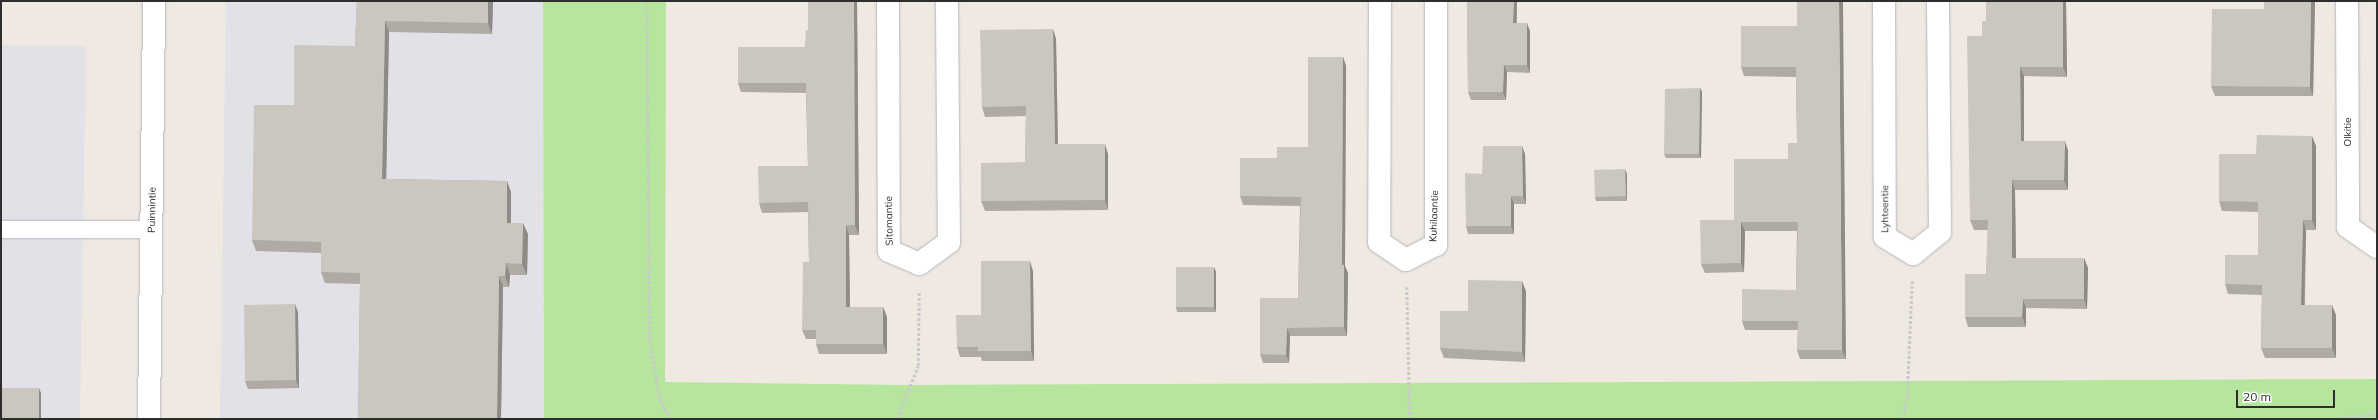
<!DOCTYPE html>
<style>
body{margin:0}
#map{position:relative;width:2378px;height:420px;overflow:hidden;background:#efe9e1;font-family:Mulish,sans-serif}
div>[style]{position:absolute}
.industrial>*{inset:0;background:#e3e1e8}
.green>*{inset:0;background:#b6e59e}
.path>*{height:2.5px;margin-top:-1.25px;transform-origin:0;background:repeating-linear-gradient(90deg,#c9c9c9 0 3px,transparent 0 5px)}
.roads{filter:drop-shadow(0 0 1px #b4b7c1) drop-shadow(0 0 1px #b4b7c1)}
.service>*{height:17px;margin:-8.5px;padding:0 8.5px;transform-origin:8.5px;border-radius:8.5px;background:#fff}
.minor>*{height:22px;margin:-11px;padding:0 11px;transform-origin:11px;border-radius:11px;background:#fff}
.tertiary>*{height:22px;margin:-11px;padding:0 11px;transform-origin:11px;border-radius:11px;background:#fff}
.wall>*{inset:0;background:#afaba4}
.shaded-wall>*{inset:0;background:#8e8b86}
.building>*{inset:0;background:#cbc7bf}
span{translate:-50% -50%;white-space:nowrap;text-align:center;line-height:1.15;-webkit-text-stroke:4px #fff;paint-order:stroke}
.street-label{font-size:10px;color:#2e2e2e}
.frame{position:absolute;inset:0;border:2px solid #2e2e2e;pointer-events:none}
.scale{position:absolute;left:2236px;top:390px;width:99px;height:18px;box-sizing:border-box;border:2px solid #2e2e2e;border-top:0;padding-left:5px;font-size:12px;line-height:14px;white-space:nowrap;color:#2e2e2e;-webkit-text-stroke:3px #fff;paint-order:stroke}
</style>
<div id="map">
<div class="industrial">
<div style="clip-path:polygon(226px 1px,543px 1px,544px 419px,220px 419px)"></div>
<div style="clip-path:polygon(1px 45px,86px 46px,80px 419px,1px 419px)"></div>
</div>
<div class="green">
<div style="clip-path:polygon(543px 1px,666px 1px,665px 382px,903px 385px,2377px 379px,2377px 419px,544px 419px)"></div>
</div>
<div class="path">
<div style="left:647px;top:1px;width:340px;rotate:89.5deg"></div>
<div style="left:650px;top:341px;width:59px;rotate:80.2deg"></div>
<div style="left:660px;top:399px;width:23px;rotate:61deg"></div>
<div style="left:1407px;top:287px;width:132px;rotate:88.7deg"></div>
<div style="left:897px;top:419px;width:57px;rotate:-68.4deg"></div>
<div style="left:918px;top:366px;width:74px;rotate:-89.2deg"></div>
<div style="left:1902px;top:419px;width:21px;rotate:-76deg"></div>
<div style="left:1907px;top:399px;width:118px;rotate:-87.6deg"></div>
<div style="left:2333px;top:419px;width:44px;rotate:-6.5deg"></div>
</div>
<div class="roads">
<div class="service">
<div style="left:1px;top:229px;width:150px"></div>
</div>
<div class="minor">
<div style="left:888px;top:1px;width:250px;rotate:89.8deg"></div>
<div style="left:889px;top:251px;width:33px;rotate:23deg"></div>
<div style="left:919px;top:264px;width:37px;rotate:-36deg"></div>
<div style="left:949px;top:242px;width:241px;rotate:-90.5deg"></div>
<div style="left:1380px;top:1px;width:241px;rotate:90.2deg"></div>
<div style="left:1379px;top:242px;width:32px;rotate:34deg"></div>
<div style="left:1406px;top:260px;width:34px;rotate:-27deg"></div>
<div style="left:1436px;top:245px;width:244px;rotate:-90deg"></div>
<div style="left:1884px;top:1px;width:236px;rotate:89.8deg"></div>
<div style="left:1885px;top:237px;width:33px;rotate:31deg"></div>
<div style="left:1913px;top:254px;width:35px;rotate:-39deg"></div>
<div style="left:1940px;top:232px;width:231px;rotate:-90.5deg"></div>
<div style="left:2347px;top:1px;width:226px;rotate:89.7deg"></div>
<div style="left:2348px;top:227px;width:35px;rotate:35deg"></div>
</div>
<div class="tertiary">
<div style="left:149px;top:419px;width:418px;rotate:-89.3deg"></div>
</div>
</div>
<div class="wall">
<div style="clip-path:polygon(357px 1px,493px 1px,492px 34px,389px 32px,386px 179px,507px 181px,511px 192px,511px 223px,528px 234px,527px 275px,510px 275px,509px 287px,503px 287px,501px 419px,358px 419px,360px 284px,325px 283px,321px 272px,321px 253px,256px 251px,252px 240px,294px 105px,355px 46px)"></div>
<div style="clip-path:polygon(808px 1px,857px 1px,859px 235px,849px 235px,850px 307px,883px 307px,887px 317px,887px 354px,819px 354px,816px 344px,816px 339px,806px 339px,802px 330px,809px 262px,808px 212px,762px 213px,759px 203px,808px 166px,806px 93px,741px 92px,738px 83px,805px 47px,808px 30px)"></div>
<div style="clip-path:polygon(1467px 1px,1517px 1px,1517px 23px,1530px 31px,1530px 73px,1507px 72px,1506px 100px,1471px 100px,1468px 92px)"></div>
<div style="clip-path:polygon(1986px 1px,2066px 1px,2067px 77px,2024px 76px,2024px 141px,2068px 150px,2068px 190px,2015px 190px,2016px 258px,2084px 258px,2088px 268px,2087px 309px,2026px 308px,2026px 327px,1968px 327px,1965px 317px,1986px 274px,1988px 230px,1974px 230px,1970px 220px,1982px 36px,1986px 21px)"></div>
<div style="clip-path:polygon(2315px 1px,2313px 96px,2215px 96px,2211px 86px,2264px 9px)"></div>
<div style="clip-path:polygon(1797px 26px,1846px 359px,1800px 359px,1797px 350px,1798px 330px,1745px 330px,1742px 321px,1796px 290px,1797px 231px,1745px 231px,1744px 272px,1705px 273px,1701px 264px,1734px 220px,1788px 159px,1797px 143px,1796px 77px,1744px 76px,1741px 67px)"></div>
<div style="clip-path:polygon(1053px 29px,1056px 39px,1058px 144px,1108px 154px,1108px 210px,985px 211px,981px 201px,1025px 162px,1026px 116px,985px 117px,982px 107px)"></div>
<div style="clip-path:polygon(1343px 57px,1346px 66px,1345px 266px,1348px 273px,1347px 336px,1290px 336px,1289px 363px,1263px 363px,1260px 354px,1298px 298px,1300px 206px,1243px 205px,1240px 196px,1277px 158px,1308px 147px)"></div>
<div style="clip-path:polygon(1700px 88px,1702px 92px,1701px 158px,1666px 158px,1664px 154px)"></div>
<div style="clip-path:polygon(2316px 146px,2316px 230px,2306px 230px,2305px 305px,2336px 315px,2336px 358px,2265px 358px,2261px 348px,2262px 295px,2228px 294px,2225px 284px,2258px 255px,2258px 212px,2222px 211px,2219px 201px,2256px 154px)"></div>
<div style="clip-path:polygon(1525px 154px,1526px 204px,1514px 204px,1514px 234px,1468px 234px,1466px 226px,1482px 174px)"></div>
<div style="clip-path:polygon(1627px 174px,1627px 201px,1596px 201px,1595px 197px)"></div>
<div style="clip-path:polygon(1214px 267px,1216px 272px,1216px 312px,1177px 312px,1176px 307px)"></div>
<div style="clip-path:polygon(1033px 271px,1034px 361px,982px 361px,981px 357px,960px 357px,957px 347px,981px 315px)"></div>
<div style="clip-path:polygon(1526px 291px,1525px 362px,1444px 358px,1440px 348px,1468px 311px)"></div>
<div style="clip-path:polygon(298px 312px,299px 388px,248px 389px,245px 381px)"></div>
</div>
<div class="shaded-wall">
<div style="clip-path:polygon(488px 1px,493px 1px,492px 34px,488px 23px)"></div>
<div style="clip-path:polygon(854px 1px,857px 1px,859px 235px,855px 225px)"></div>
<div style="clip-path:polygon(1514px 1px,1517px 1px,1516px 31px,1513px 23px)"></div>
<div style="clip-path:polygon(1839px 1px,1843px 1px,1846px 359px,1842px 350px)"></div>
<div style="clip-path:polygon(2063px 1px,2066px 1px,2067px 77px,2063px 67px)"></div>
<div style="clip-path:polygon(2311px 1px,2315px 1px,2313px 96px,2310px 87px)"></div>
<div style="clip-path:polygon(385px 21px,389px 32px,386px 190px,382px 179px)"></div>
<div style="clip-path:polygon(1527px 23px,1530px 31px,1530px 73px,1527px 65px)"></div>
<div style="clip-path:polygon(1053px 29px,1056px 39px,1058px 154px,1055px 144px)"></div>
<div style="clip-path:polygon(1343px 57px,1346px 66px,1345px 266px,1348px 273px,1347px 336px,1344px 327px,1342px 265px)"></div>
<div style="clip-path:polygon(1504px 65px,1507px 72px,1506px 100px,1503px 92px)"></div>
<div style="clip-path:polygon(2020px 67px,2024px 76px,2024px 151px,2021px 141px)"></div>
<div style="clip-path:polygon(1700px 88px,1702px 92px,1701px 158px,1699px 154px)"></div>
<div style="clip-path:polygon(2312px 136px,2316px 146px,2316px 230px,2312px 220px)"></div>
<div style="clip-path:polygon(2065px 141px,2068px 150px,2068px 190px,2064px 180px)"></div>
<div style="clip-path:polygon(1105px 144px,1108px 154px,1108px 210px,1105px 200px)"></div>
<div style="clip-path:polygon(1522px 146px,1525px 154px,1526px 204px,1523px 196px)"></div>
<div style="clip-path:polygon(1625px 169px,1627px 174px,1627px 201px,1626px 196px)"></div>
<div style="clip-path:polygon(2012px 180px,2015px 190px,2016px 267px,2012px 258px)"></div>
<div style="clip-path:polygon(507px 181px,511px 192px,511px 234px,507px 223px)"></div>
<div style="clip-path:polygon(1511px 196px,1514px 204px,1514px 234px,1511px 226px)"></div>
<div style="clip-path:polygon(2303px 220px,2306px 230px,2304px 315px,2301px 305px)"></div>
<div style="clip-path:polygon(1741px 222px,1745px 231px,1744px 272px,1741px 263px)"></div>
<div style="clip-path:polygon(523px 223px,528px 234px,527px 275px,522px 264px)"></div>
<div style="clip-path:polygon(846px 225px,849px 235px,850px 316px,846px 307px)"></div>
<div style="clip-path:polygon(2084px 258px,2088px 268px,2087px 309px,2084px 299px)"></div>
<div style="clip-path:polygon(1030px 261px,1033px 271px,1034px 361px,1031px 351px)"></div>
<div style="clip-path:polygon(506px 263px,510px 275px,509px 287px,505px 276px)"></div>
<div style="clip-path:polygon(1214px 267px,1216px 272px,1216px 312px,1214px 307px)"></div>
<div style="clip-path:polygon(499px 276px,503px 287px,501px 419px,497px 419px)"></div>
<div style="clip-path:polygon(1522px 281px,1526px 291px,1525px 362px,1522px 352px)"></div>
<div style="clip-path:polygon(2023px 299px,2026px 308px,2026px 327px,2022px 317px)"></div>
<div style="clip-path:polygon(295px 304px,298px 312px,299px 388px,296px 380px)"></div>
<div style="clip-path:polygon(2332px 305px,2336px 315px,2336px 358px,2332px 348px)"></div>
<div style="clip-path:polygon(883px 307px,887px 317px,887px 354px,883px 344px)"></div>
<div style="clip-path:polygon(1287px 328px,1290px 336px,1289px 363px,1286px 355px)"></div>
<div style="clip-path:polygon(39px 388px,41px 393px,41px 419px,39px 419px)"></div>
</div>
<div class="building">
<div style="clip-path:polygon(357px 1px,488px 1px,488px 23px,385px 21px,382px 179px,507px 181px,507px 223px,523px 223px,522px 264px,506px 263px,505px 276px,499px 276px,497px 419px,358px 419px,360px 273px,321px 272px,321px 242px,252px 240px,254px 105px,294px 105px,294px 45px,355px 46px)"></div>
<div style="clip-path:polygon(808px 1px,854px 1px,855px 225px,846px 225px,846px 307px,883px 307px,883px 344px,816px 344px,816px 330px,802px 330px,803px 262px,809px 262px,808px 202px,759px 203px,758px 166px,808px 166px,806px 83px,738px 83px,738px 47px,805px 47px,806px 30px,808px 30px)"></div>
<div style="clip-path:polygon(1467px 1px,1514px 1px,1513px 23px,1527px 23px,1527px 65px,1504px 65px,1503px 92px,1468px 92px)"></div>
<div style="clip-path:polygon(1797px 1px,1839px 1px,1842px 350px,1797px 350px,1798px 321px,1742px 321px,1742px 289px,1796px 290px,1798px 222px,1741px 222px,1741px 263px,1701px 264px,1700px 220px,1734px 220px,1734px 159px,1788px 159px,1788px 143px,1797px 143px,1796px 67px,1741px 67px,1741px 26px,1797px 26px)"></div>
<div style="clip-path:polygon(1986px 1px,2063px 1px,2063px 67px,2020px 67px,2021px 141px,2065px 141px,2064px 180px,2012px 180px,2012px 258px,2084px 258px,2084px 299px,2023px 299px,2022px 317px,1965px 317px,1965px 274px,1986px 274px,1988px 220px,1970px 220px,1967px 36px,1982px 36px,1982px 21px,1986px 21px)"></div>
<div style="clip-path:polygon(2264px 1px,2311px 1px,2310px 87px,2211px 86px,2212px 9px,2264px 9px)"></div>
<div style="clip-path:polygon(1053px 29px,1055px 144px,1105px 144px,1105px 200px,981px 201px,981px 163px,1025px 162px,1026px 106px,982px 107px,980px 30px)"></div>
<div style="clip-path:polygon(1308px 57px,1343px 57px,1342px 265px,1344px 265px,1344px 327px,1287px 328px,1286px 355px,1260px 354px,1260px 298px,1298px 298px,1301px 197px,1240px 196px,1240px 158px,1277px 158px,1277px 147px,1308px 147px)"></div>
<div style="clip-path:polygon(1700px 88px,1699px 154px,1664px 154px,1665px 89px)"></div>
<div style="clip-path:polygon(2257px 135px,2312px 136px,2312px 220px,2303px 220px,2301px 305px,2332px 305px,2332px 348px,2261px 348px,2262px 285px,2225px 284px,2225px 255px,2258px 255px,2258px 202px,2219px 201px,2219px 154px,2256px 154px)"></div>
<div style="clip-path:polygon(1483px 146px,1522px 146px,1523px 196px,1511px 196px,1511px 226px,1466px 226px,1465px 173px,1482px 174px)"></div>
<div style="clip-path:polygon(1625px 169px,1626px 196px,1595px 197px,1594px 170px)"></div>
<div style="clip-path:polygon(981px 261px,1030px 261px,1031px 351px,978px 351px,978px 347px,957px 347px,956px 315px,981px 315px)"></div>
<div style="clip-path:polygon(1176px 267px,1214px 267px,1214px 307px,1176px 307px)"></div>
<div style="clip-path:polygon(1468px 280px,1522px 281px,1522px 352px,1440px 348px,1440px 311px,1468px 311px)"></div>
<div style="clip-path:polygon(295px 304px,296px 380px,245px 381px,244px 305px)"></div>
<div style="clip-path:polygon(1px 388px,39px 388px,39px 419px,1px 419px)"></div>
</div>
<div class="street-label">
<span style="left:2348px;top:132px;rotate:-90deg">Olkitie</span>
<span style="left:1885px;top:209px;rotate:-90deg">Lyhteentie</span>
<span style="left:152px;top:210px;rotate:-89deg">Puinnintie</span>
<span style="left:1434px;top:216px;rotate:-88deg">Kuhilaantie</span>
<span style="left:889px;top:221px;rotate:-91deg">Sitomantie</span>
</div>
<div class="frame"></div>
<div class="scale">20 m</div>
</div>
